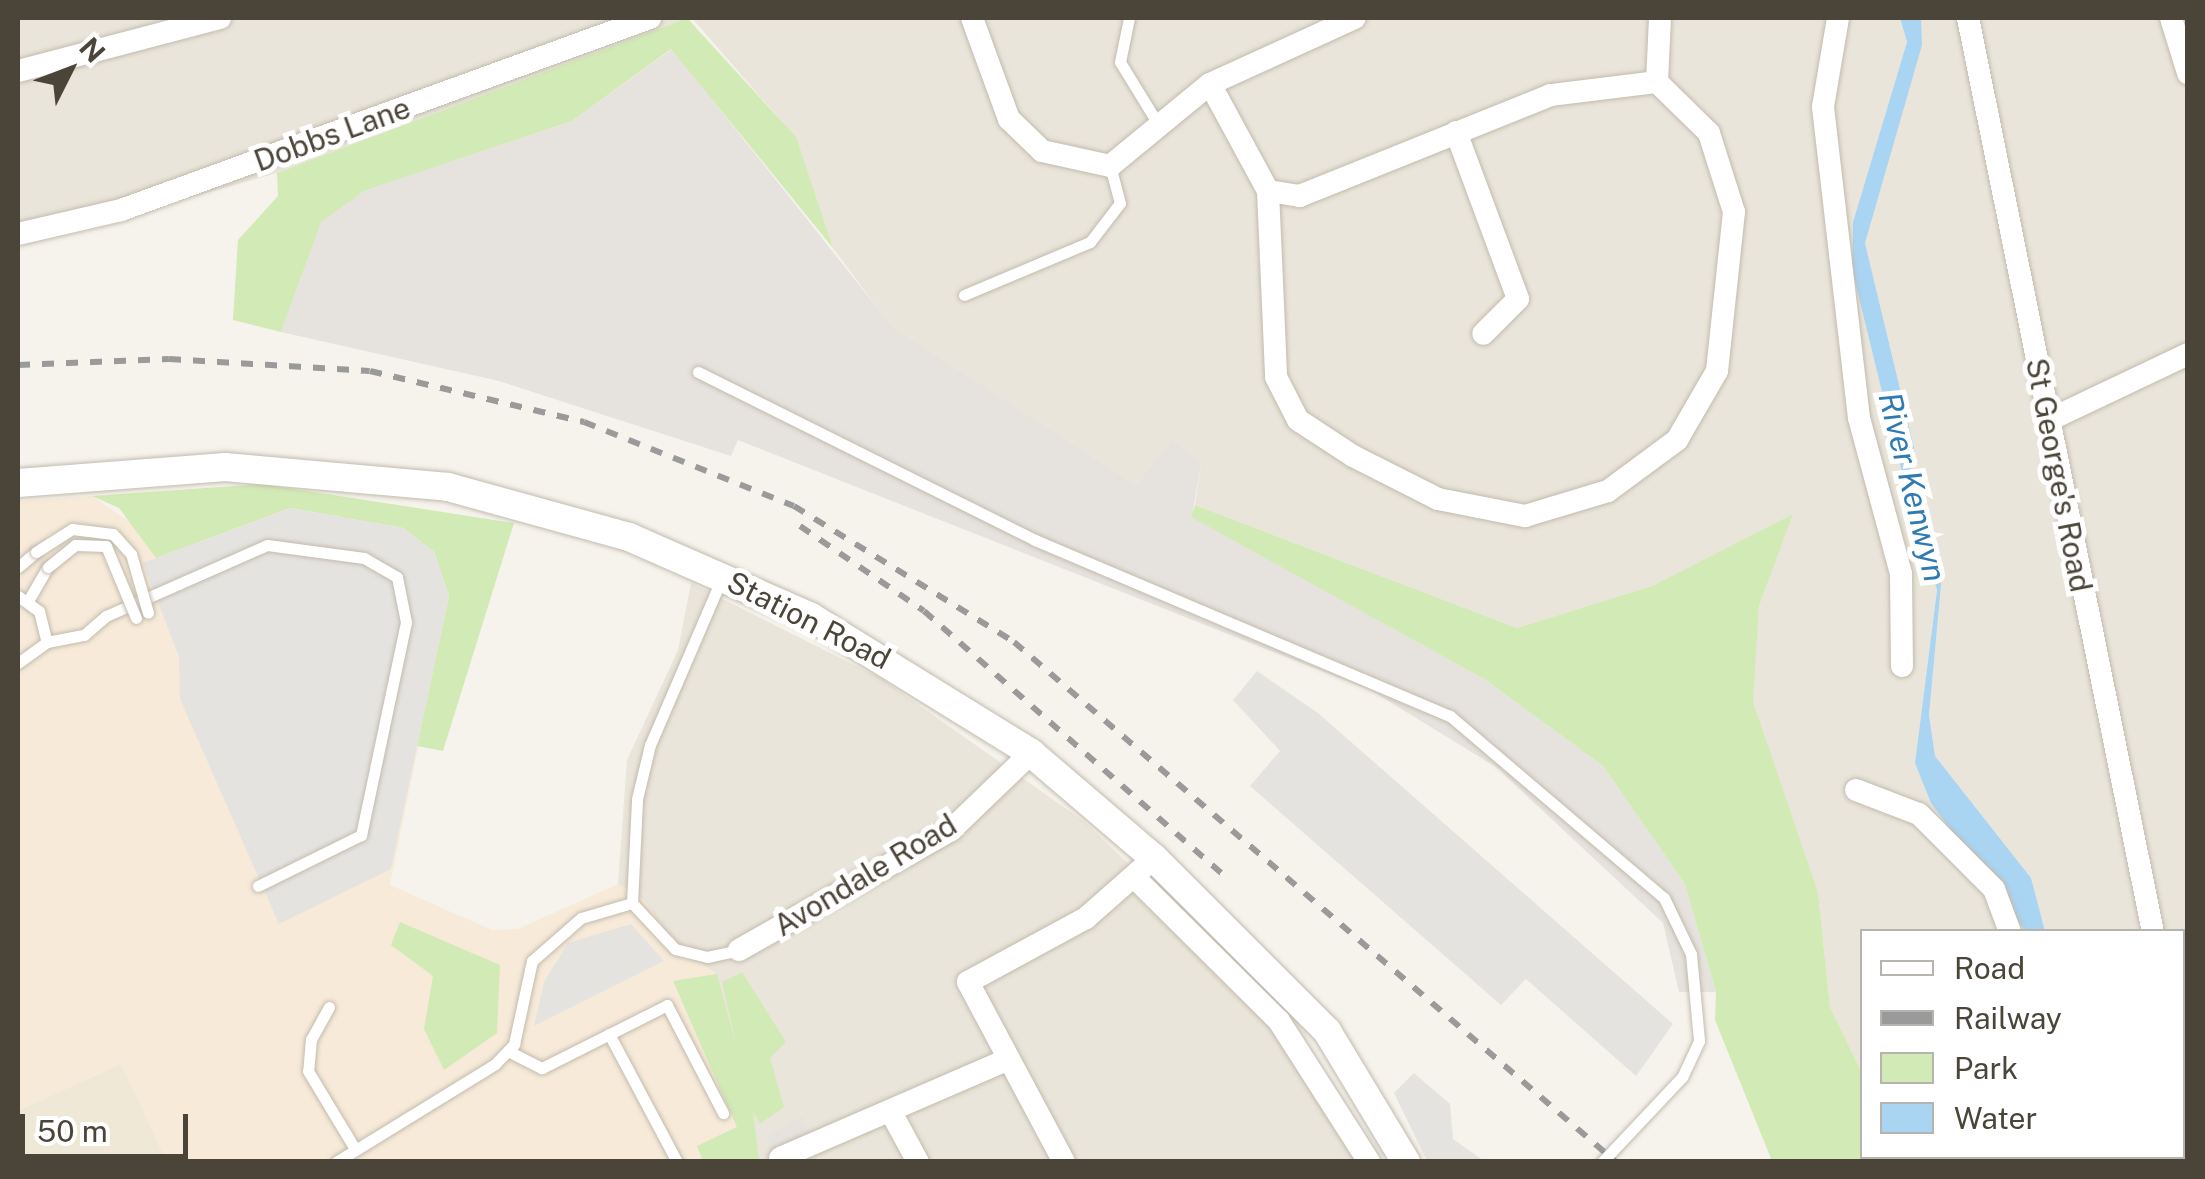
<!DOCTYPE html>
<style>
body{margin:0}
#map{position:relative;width:2205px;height:1179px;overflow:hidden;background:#f6f3ec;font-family:"Public Sans",sans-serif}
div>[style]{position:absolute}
.residential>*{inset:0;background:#eae5da}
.commercial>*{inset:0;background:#f7ead8}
.industrial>*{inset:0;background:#e6e2dd}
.education>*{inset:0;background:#efe8d6}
.green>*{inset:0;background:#d2eab5}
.parking>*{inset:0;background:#e5e3e0}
.water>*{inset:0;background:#a9d4f2}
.roads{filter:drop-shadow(0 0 2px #c2bbae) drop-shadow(0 0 2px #c2bbae)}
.service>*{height:11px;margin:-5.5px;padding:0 5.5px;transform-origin:5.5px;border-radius:5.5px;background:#fff}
.minor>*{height:22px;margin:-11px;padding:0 11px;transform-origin:11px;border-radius:11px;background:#fff}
.tertiary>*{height:28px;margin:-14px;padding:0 14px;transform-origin:14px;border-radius:14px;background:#fff}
.rail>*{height:6px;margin-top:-3px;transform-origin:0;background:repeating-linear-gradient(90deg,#9a9a9a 0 12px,transparent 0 24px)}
.bridges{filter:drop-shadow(0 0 2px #c2bbae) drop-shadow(0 0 2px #c2bbae)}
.service-bridge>*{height:11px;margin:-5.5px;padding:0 5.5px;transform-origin:5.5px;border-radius:5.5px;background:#fff}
span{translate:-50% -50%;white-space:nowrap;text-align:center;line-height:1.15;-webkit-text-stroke:10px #fff;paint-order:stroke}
.street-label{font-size:30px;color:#4b4439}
.water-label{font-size:32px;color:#2e7ab2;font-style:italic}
.frame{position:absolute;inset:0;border:20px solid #4b4439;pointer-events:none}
.legend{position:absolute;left:1860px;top:929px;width:325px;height:230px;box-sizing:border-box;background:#fff;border:2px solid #b7b4b0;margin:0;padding:12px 18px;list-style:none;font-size:30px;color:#4b4439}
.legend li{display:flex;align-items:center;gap:20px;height:50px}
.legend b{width:50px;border:2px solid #b7b4b0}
.north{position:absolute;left:20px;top:20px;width:100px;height:100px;-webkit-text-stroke:8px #fff;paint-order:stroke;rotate:48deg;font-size:28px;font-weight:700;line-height:40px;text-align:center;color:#4b4439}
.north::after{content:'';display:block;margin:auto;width:35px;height:45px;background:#4b4439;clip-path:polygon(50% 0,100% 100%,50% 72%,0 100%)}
.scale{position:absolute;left:20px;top:1114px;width:168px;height:45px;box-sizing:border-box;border:5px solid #4b4439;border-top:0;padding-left:12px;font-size:30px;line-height:35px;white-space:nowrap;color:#4b4439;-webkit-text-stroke:8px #fff;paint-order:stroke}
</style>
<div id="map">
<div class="residential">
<div style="clip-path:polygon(18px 18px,687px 18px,277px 173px,18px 246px)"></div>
<div style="clip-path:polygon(692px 18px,1900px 18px,1907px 42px,1853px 222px,1852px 269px,1937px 590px,1915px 763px,2025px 931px,1862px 932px,1862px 1073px,1830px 1007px,1818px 892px,1752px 702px,1759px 606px,1792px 515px,1652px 586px,1517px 628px,1195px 505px,1201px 463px,1170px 441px,1138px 487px,893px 329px,833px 248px,795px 137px)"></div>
<div style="clip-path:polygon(1921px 18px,2187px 18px,2187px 942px,2182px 932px,2045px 931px,2031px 878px,1935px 756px,1929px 715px,1942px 575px,1908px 482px,1915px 450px,1865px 243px)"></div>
<div style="clip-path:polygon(691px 583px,882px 679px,1085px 822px,1285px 1015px,1381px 1161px,703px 1161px,673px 942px,644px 900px,618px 884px,627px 760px,678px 650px)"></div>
<div style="clip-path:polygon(2180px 1156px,2182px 1161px,1906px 1157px)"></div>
</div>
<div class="commercial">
<div style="clip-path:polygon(92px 496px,140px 529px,449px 596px,390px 885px,492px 930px,518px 929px,618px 884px,644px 900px,673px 942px,717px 974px,673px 981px,737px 1127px,698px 1146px,703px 1161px,165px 1161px,121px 1065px,18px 1111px,18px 501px)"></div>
</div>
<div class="industrial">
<div style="clip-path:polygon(672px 49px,894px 329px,1137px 486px,1171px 440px,1201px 463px,1192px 517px,1486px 680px,1603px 766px,1685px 884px,1716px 992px,1679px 992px,1663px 923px,1496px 767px,1372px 691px,738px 440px,731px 456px,499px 381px,281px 332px,321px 221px,364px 191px,572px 121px)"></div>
<div style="clip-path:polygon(802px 1117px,810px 1134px,773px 1153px,766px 1137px)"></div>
</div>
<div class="education">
<div style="clip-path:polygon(121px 1064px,166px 1161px,18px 1161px,18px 1111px)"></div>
</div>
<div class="green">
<div style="clip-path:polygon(687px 18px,796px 137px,833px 248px,671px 49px,572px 121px,364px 191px,321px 222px,281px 332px,233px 320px,238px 240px,278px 196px,277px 173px)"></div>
<div style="clip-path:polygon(262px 484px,514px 523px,443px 751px,417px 746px,449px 596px,434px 552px,403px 528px,290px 508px,156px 558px,119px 508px,92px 496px)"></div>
<div style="clip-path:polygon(1195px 505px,1517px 628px,1652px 586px,1793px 514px,1759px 606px,1753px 702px,1818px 892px,1830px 1007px,1862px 1073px,1862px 1156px,1909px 1161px,1772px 1161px,1715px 1020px,1716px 992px,1685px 884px,1603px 766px,1486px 680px,1191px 517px)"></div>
<div style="clip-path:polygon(400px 922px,500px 965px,497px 1033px,444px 1070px,424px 1029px,433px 976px,391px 945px)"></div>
<div style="clip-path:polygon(742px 972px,786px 1042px,770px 1058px,784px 1107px,760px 1124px,753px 1111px,759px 1161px,703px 1161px,697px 1146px,737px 1127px,673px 981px,717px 974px,737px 1048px,722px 982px)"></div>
</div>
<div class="parking">
<div style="clip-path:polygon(290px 508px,403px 528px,434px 552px,449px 596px,391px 869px,279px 924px,180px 699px,179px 657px,143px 563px)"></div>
<div style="clip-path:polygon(1257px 671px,1318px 713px,1673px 1024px,1636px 1076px,1526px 979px,1501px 1005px,1250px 786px,1280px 751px,1233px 700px)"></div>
<div style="clip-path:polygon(631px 924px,664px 961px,534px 1026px,544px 982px,568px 943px)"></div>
<div style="clip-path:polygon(1414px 1073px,1450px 1104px,1453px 1139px,1484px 1161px,1427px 1161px,1394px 1093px)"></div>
</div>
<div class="water">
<div style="clip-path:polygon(1900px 18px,1921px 18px,1922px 45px,1865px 243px,1915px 451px,1908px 482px,1942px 575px,1929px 715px,1935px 756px,2031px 878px,2045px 931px,2025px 931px,1931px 803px,1915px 763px,1937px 590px,1899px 461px,1852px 269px,1853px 222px,1907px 42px)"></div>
</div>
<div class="roads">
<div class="service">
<div style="left:1129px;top:18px;width:45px;rotate:101.6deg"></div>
<div style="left:1120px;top:62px;width:73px;rotate:58.5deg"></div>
<div style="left:964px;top:295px;width:137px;rotate:-22.8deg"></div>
<div style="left:1090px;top:242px;width:49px;rotate:-52.4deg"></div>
<div style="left:1120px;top:203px;width:38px;rotate:-105deg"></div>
<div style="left:698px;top:372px;width:377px;rotate:26.5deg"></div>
<div style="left:1035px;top:540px;width:451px;rotate:23deg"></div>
<div style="left:1450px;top:716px;width:281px;rotate:40.4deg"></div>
<div style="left:1664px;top:898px;width:62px;rotate:64.3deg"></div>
<div style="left:1691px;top:954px;width:87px;rotate:84.7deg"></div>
<div style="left:1699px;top:1041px;width:40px;rotate:115deg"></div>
<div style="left:1682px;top:1077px;width:117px;rotate:133.3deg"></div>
<div style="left:18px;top:567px;width:23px;rotate:-40deg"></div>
<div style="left:18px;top:596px;width:26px;rotate:36deg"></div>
<div style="left:39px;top:611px;width:32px;rotate:76deg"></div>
<div style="left:47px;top:642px;width:36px;rotate:144deg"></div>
<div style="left:28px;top:601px;width:39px;rotate:-60deg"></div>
<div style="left:47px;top:642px;width:38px;rotate:-11deg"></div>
<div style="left:84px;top:635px;width:29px;rotate:-41deg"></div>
<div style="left:106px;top:616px;width:176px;rotate:-23.8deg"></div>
<div style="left:267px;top:545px;width:98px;rotate:7.6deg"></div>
<div style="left:364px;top:558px;width:38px;rotate:30deg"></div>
<div style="left:397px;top:577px;width:46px;rotate:78.7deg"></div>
<div style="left:406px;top:622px;width:218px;rotate:101.9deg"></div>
<div style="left:361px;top:835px;width:115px;rotate:153.7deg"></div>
<div style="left:632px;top:903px;width:104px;rotate:-87.2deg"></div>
<div style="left:637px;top:799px;width:56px;rotate:-76.5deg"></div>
<div style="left:650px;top:745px;width:180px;rotate:-66.7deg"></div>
<div style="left:329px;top:1007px;width:37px;rotate:119deg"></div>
<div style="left:311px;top:1039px;width:32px;rotate:95deg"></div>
<div style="left:308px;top:1071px;width:91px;rotate:58.9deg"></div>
<div style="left:609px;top:1034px;width:145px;rotate:62deg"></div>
<div style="left:508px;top:1051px;width:38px;rotate:27deg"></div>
<div style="left:542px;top:1068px;width:140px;rotate:-26.7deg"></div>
<div style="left:667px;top:1005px;width:122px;rotate:62.6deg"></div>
<div style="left:336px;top:1162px;width:187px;rotate:-31.6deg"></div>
<div style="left:495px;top:1064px;width:28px;rotate:-46deg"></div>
<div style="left:514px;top:1044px;width:85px;rotate:-77.8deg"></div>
<div style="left:532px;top:961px;width:65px;rotate:-41.3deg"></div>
<div style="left:581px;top:918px;width:53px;rotate:-16.4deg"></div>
<div style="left:632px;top:903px;width:63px;rotate:46.9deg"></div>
<div style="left:675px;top:949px;width:33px;rotate:14deg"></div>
<div style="left:707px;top:957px;width:33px;rotate:-12deg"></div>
</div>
<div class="minor">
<div style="left:972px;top:18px;width:108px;rotate:69.9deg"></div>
<div style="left:1009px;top:119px;width:46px;rotate:44.1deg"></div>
<div style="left:1042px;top:151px;width:70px;rotate:12.4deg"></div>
<div style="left:1110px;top:166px;width:129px;rotate:-39.4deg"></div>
<div style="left:1210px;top:84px;width:159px;rotate:-24.5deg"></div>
<div style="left:1838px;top:18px;width:90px;rotate:99.6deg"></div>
<div style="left:1823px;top:107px;width:313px;rotate:83.4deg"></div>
<div style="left:1859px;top:418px;width:162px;rotate:74.9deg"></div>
<div style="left:1901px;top:574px;width:92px;rotate:89.4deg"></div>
<div style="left:1968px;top:18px;width:933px;rotate:78.56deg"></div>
<div style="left:2171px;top:18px;width:58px;rotate:72.8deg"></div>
<div style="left:18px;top:71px;width:209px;rotate:-14.7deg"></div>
<div style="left:1657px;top:82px;width:63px;rotate:-87.3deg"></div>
<div style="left:1210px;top:84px;width:122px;rotate:61.5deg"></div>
<div style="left:1268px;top:191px;width:186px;rotate:87.5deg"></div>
<div style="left:1276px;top:377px;width:48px;rotate:62.9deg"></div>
<div style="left:1298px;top:420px;width:66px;rotate:33.2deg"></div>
<div style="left:1353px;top:456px;width:95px;rotate:26.8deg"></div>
<div style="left:1438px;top:499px;width:89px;rotate:11.1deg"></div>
<div style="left:1525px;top:516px;width:87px;rotate:-16.8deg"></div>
<div style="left:1608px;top:491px;width:86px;rotate:-36.5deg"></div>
<div style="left:1677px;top:440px;width:80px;rotate:-59.9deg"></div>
<div style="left:1717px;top:371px;width:160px;rotate:-83.9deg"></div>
<div style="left:1734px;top:212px;width:83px;rotate:-107.6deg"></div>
<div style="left:1709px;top:133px;width:73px;rotate:-135.6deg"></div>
<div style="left:1657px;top:82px;width:107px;rotate:173deg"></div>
<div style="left:1551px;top:95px;width:271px;rotate:158.1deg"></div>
<div style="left:1300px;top:196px;width:32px;rotate:-171deg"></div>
<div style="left:1456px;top:132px;width:178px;rotate:69.6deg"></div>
<div style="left:1518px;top:299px;width:49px;rotate:135deg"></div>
<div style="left:18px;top:234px;width:106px;rotate:-13.1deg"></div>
<div style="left:121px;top:210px;width:563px;rotate:-19.95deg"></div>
<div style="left:2049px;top:420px;width:154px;rotate:-25.4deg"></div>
<div style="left:1856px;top:790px;width:67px;rotate:20.9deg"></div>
<div style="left:1919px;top:814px;width:106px;rotate:45deg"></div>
<div style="left:1994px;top:889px;width:46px;rotate:69.6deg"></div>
<div style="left:1134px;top:877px;width:204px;rotate:44.8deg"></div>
<div style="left:1279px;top:1021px;width:167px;rotate:57.4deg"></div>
<div style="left:2182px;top:946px;width:6px;rotate:-18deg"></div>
<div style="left:739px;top:950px;width:244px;rotate:-29.5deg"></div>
<div style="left:951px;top:830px;width:111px;rotate:-43.9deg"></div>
<div style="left:2182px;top:1101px;width:32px;rotate:79deg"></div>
<div style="left:892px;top:1114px;width:55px;rotate:61.6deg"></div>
<div style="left:780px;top:1158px;width:244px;rotate:-23.4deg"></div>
<div style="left:1064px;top:1162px;width:204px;rotate:-118.1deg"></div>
<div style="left:968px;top:982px;width:134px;rotate:-28.5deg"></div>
<div style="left:1086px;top:918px;width:91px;rotate:-41.4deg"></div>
<div style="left:2065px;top:1162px;width:7px;rotate:-56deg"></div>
</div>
<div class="tertiary">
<div style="left:18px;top:483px;width:208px;rotate:-4.4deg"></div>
<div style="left:225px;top:467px;width:224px;rotate:5.1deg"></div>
<div style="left:448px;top:487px;width:188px;rotate:15.4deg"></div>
<div style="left:629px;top:537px;width:199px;rotate:23.7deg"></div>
<div style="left:811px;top:617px;width:259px;rotate:31.7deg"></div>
<div style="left:1031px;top:753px;width:162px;rotate:40.5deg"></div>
<div style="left:1154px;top:858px;width:245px;rotate:45deg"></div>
<div style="left:1327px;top:1031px;width:153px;rotate:58.9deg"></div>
</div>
</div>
<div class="rail">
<div style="left:18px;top:365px;width:151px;rotate:-2.3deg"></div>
<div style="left:169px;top:359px;width:201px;rotate:3.4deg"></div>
<div style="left:370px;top:371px;width:220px;rotate:13.4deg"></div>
<div style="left:584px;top:422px;width:226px;rotate:21.8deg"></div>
<div style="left:794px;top:506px;width:259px;rotate:31.7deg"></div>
<div style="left:1014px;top:642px;width:795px;rotate:40.82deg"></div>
<div style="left:800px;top:526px;width:150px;rotate:34.4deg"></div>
<div style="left:924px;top:611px;width:397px;rotate:41.4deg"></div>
</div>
<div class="bridges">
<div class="service-bridge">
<div style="left:36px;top:552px;width:43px;rotate:-32.6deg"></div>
<div style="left:72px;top:529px;width:41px;rotate:7deg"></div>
<div style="left:113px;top:534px;width:27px;rotate:48deg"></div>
<div style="left:131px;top:554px;width:61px;rotate:73.9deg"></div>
<div style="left:48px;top:567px;width:35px;rotate:-39deg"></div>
<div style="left:75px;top:545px;width:31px;rotate:2deg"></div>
<div style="left:106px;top:546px;width:78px;rotate:67.4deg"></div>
</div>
</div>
<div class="street-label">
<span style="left:332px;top:134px;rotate:-20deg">Dobbs Lane</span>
<span style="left:2059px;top:475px;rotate:79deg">St George's Road</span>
<span style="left:809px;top:620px;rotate:27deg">Station Road</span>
<span style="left:865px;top:875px;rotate:-31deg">Avondale Road</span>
</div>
<div class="water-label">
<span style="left:1912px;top:487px;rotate:76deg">River Kenwyn</span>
</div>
<div class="frame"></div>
<ul class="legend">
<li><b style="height:12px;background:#fff"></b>Road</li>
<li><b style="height:12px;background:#9a9a9a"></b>Railway</li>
<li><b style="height:28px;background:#d2eab5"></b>Park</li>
<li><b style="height:28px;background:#a9d4f2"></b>Water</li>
</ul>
<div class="north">N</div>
<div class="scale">50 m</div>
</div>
